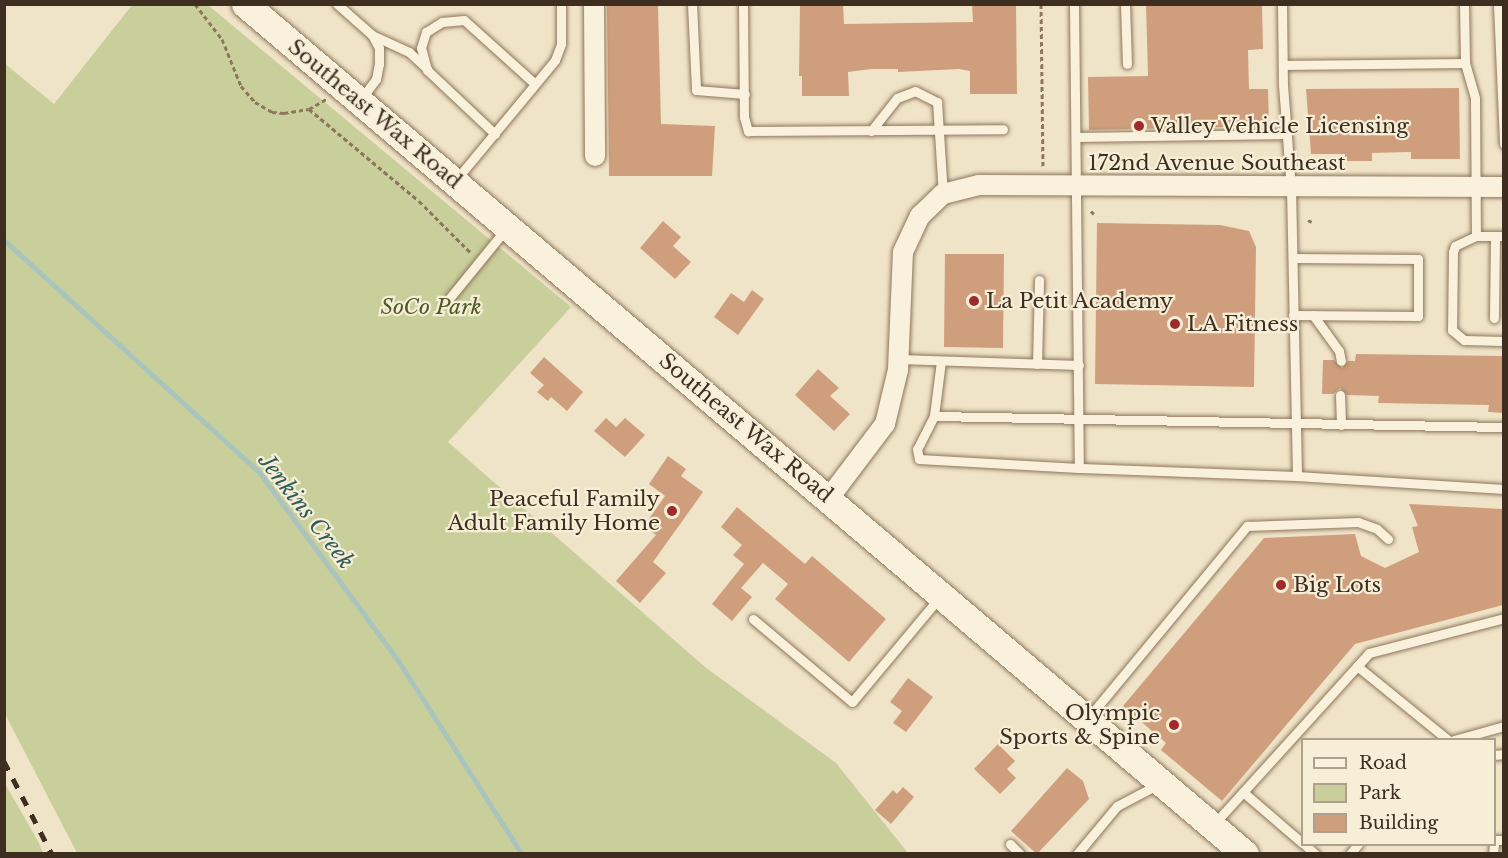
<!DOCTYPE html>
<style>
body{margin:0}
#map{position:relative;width:1508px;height:858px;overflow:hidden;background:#f0e4c8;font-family:"Libre Baskerville",serif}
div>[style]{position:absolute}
.green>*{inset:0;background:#c9cf9b}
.stream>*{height:5px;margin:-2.5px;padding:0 2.5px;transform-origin:2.5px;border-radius:2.5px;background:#a9c4bc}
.building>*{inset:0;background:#cf9f7d}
.path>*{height:3px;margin-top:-1.5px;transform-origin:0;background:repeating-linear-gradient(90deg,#8d765c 0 4.5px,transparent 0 7.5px)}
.roads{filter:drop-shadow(0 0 2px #8d765c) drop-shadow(0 0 2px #8d765c)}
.lane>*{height:9px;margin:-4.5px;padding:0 4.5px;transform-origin:4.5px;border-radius:4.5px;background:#faf1dc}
.street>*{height:20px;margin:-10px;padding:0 10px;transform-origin:10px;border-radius:10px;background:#faf1dc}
.secondary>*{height:27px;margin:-13.5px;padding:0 13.5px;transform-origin:13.5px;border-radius:13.5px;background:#faf1dc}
.rail>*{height:4.5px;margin-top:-2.25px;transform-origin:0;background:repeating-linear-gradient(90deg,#3d2e20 0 10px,transparent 0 20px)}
.dots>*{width:16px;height:16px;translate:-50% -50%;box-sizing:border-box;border:3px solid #f7eed8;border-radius:50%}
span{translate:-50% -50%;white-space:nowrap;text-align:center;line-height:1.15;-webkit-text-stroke:4.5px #f7eed8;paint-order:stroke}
.street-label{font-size:21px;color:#3d2e20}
.poi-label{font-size:21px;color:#3d2e20}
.left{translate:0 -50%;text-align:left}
.right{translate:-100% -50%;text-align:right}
.park-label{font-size:21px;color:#4d5a26;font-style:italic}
.water-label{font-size:22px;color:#2f5d5a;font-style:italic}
.frame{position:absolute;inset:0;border:6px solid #3d2e20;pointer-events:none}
.legend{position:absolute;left:1301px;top:738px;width:195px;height:108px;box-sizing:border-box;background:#f7eed8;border:2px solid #ada18e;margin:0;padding:8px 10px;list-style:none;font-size:18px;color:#3d2e20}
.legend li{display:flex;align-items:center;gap:12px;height:30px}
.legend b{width:30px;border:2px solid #ada18e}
</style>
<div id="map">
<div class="green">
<div style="clip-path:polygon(132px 5px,208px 5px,571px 307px,448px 442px,705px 667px,836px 763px,908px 853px,77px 853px,5px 714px,4px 63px,54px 104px)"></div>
<div style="clip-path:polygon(4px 782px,38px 841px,43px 853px,5px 853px)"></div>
</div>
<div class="stream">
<div style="left:4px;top:240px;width:345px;rotate:42.3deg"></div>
<div style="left:259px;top:472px;width:236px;rotate:53.6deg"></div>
<div style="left:399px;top:662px;width:228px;rotate:57.4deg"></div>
</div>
<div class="building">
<div style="clip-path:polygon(607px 4px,658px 4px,661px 124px,715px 126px,712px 176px,609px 176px)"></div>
<div style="clip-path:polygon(800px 4px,843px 4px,844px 24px,973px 22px,972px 4px,1016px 4px,1017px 94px,970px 94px,970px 71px,959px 69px,898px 72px,898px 69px,871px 69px,848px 72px,849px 96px,802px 96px,802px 76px,799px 76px)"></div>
<div style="clip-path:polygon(1146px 4px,1262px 4px,1263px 49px,1248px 50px,1249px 89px,1268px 89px,1269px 126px,1089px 130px,1088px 77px,1148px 76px)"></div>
<div style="clip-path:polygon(1459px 88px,1460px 159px,1411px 159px,1411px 152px,1372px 153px,1372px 161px,1345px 161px,1345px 154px,1311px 154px,1306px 89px)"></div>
<div style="clip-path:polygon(663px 221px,681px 237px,673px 246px,691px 262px,675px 279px,640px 248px)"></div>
<div style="clip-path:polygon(1097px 223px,1220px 225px,1249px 231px,1256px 247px,1254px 387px,1095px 384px)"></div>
<div style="clip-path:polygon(945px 254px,1004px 254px,1003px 348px,944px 347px)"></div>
<div style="clip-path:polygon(752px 290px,764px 299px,738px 335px,714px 317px,731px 293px,744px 302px)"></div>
<div style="clip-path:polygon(1356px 354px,1503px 356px,1503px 413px,1488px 412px,1489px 405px,1378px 403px,1379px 396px,1347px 395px,1340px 388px,1333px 394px,1322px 394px,1323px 360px,1334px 360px,1342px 368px,1348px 361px,1355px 361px)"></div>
<div style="clip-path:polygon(544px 357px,583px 392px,567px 411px,551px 397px,548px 401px,537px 392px,544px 385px,530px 373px)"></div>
<div style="clip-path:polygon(818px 369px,839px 388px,830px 396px,850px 414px,834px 431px,795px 395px)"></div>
<div style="clip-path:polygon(606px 418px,616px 427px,625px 418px,645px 435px,625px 457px,594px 431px)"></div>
<div style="clip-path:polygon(668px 456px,686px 469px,681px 476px,703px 492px,653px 562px,666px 573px,640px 603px,616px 581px,656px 535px,644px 526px,665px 496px,649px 484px)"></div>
<div style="clip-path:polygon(1409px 504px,1503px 509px,1503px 605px,1355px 644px,1222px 801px,1161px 750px,1166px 743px,1123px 706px,1264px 538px,1355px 534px,1361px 556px,1385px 568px,1419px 552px,1412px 527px,1418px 526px)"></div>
<div style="clip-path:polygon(737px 507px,805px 564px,812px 556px,886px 619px,849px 662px,775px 599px,788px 584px,763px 563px,741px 588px,752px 597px,732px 621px,712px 604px,744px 564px,733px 555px,742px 545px,721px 527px)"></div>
<div style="clip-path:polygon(908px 678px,933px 697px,906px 732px,893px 723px,902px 711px,890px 702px)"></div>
<div style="clip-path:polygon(998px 744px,1015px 761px,1007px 769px,1016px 778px,1000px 794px,974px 769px)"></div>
<div style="clip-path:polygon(1067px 768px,1083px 781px,1089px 799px,1037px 854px,1011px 831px)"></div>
<div style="clip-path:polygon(903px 787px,914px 797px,891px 824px,875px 810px,893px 790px,897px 794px)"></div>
</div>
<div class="path">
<div style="left:195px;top:4px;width:44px;rotate:52.4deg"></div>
<div style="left:222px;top:39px;width:51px;rotate:68deg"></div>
<div style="left:241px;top:86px;width:21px;rotate:49deg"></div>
<div style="left:255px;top:102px;width:20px;rotate:30deg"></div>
<div style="left:272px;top:112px;width:12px;rotate:5deg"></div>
<div style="left:284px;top:113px;width:25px;rotate:-9deg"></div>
<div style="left:309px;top:109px;width:20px;rotate:-30deg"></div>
<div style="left:1041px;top:4px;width:164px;rotate:89.3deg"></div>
<div style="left:309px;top:109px;width:143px;rotate:39.9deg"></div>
<div style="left:419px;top:201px;width:72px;rotate:45deg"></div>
<div style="left:1091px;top:211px;width:4px;rotate:45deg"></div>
<div style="left:1308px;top:220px;width:4px;rotate:27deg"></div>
</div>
<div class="roads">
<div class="lane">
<div style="left:337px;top:4px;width:47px;rotate:41.5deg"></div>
<div style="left:372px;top:35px;width:41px;rotate:24.7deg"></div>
<div style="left:409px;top:52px;width:25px;rotate:43deg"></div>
<div style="left:692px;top:4px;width:86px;rotate:87.3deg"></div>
<div style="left:696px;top:90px;width:49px;rotate:4.7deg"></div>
<div style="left:743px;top:4px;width:113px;rotate:89.5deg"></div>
<div style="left:744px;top:117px;width:15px;rotate:74deg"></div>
<div style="left:748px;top:131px;width:255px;rotate:-0.4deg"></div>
<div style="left:1074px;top:4px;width:464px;rotate:89.4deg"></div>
<div style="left:1079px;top:468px;width:218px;rotate:2.1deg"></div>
<div style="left:1125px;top:4px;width:60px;rotate:88.1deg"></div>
<div style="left:1282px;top:4px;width:81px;rotate:89.3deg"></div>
<div style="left:1283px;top:85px;width:103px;rotate:85.6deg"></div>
<div style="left:1291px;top:188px;width:288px;rotate:88.8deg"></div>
<div style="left:1297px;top:476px;width:207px;rotate:3.6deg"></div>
<div style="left:1464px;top:4px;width:59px;rotate:89deg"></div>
<div style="left:1465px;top:63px;width:36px;rotate:74deg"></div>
<div style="left:1475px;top:98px;width:138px;rotate:89.6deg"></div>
<div style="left:1476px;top:236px;width:28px"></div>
<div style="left:1498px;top:4px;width:140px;rotate:87.5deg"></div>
<div style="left:1283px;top:65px;width:182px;rotate:-0.6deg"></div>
<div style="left:361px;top:99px;width:25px;rotate:-53deg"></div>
<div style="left:376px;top:79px;width:15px;rotate:-79deg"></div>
<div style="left:379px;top:64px;width:16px;rotate:-90deg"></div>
<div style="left:379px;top:48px;width:15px;rotate:-118deg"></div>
<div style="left:871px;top:131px;width:42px;rotate:-51.8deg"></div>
<div style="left:897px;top:98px;width:19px;rotate:-21deg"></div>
<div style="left:915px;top:91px;width:25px;rotate:27deg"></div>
<div style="left:937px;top:102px;width:92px;rotate:86.3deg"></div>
<div style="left:495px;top:134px;width:93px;rotate:-136.7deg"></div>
<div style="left:427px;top:70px;width:23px;rotate:-105deg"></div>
<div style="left:421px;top:48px;width:17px;rotate:-73deg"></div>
<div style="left:426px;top:32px;width:19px;rotate:-32deg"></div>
<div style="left:442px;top:22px;width:22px;rotate:-5deg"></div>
<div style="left:464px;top:20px;width:94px;rotate:42deg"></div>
<div style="left:1078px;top:137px;width:209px;rotate:-0.8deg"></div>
<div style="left:455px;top:181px;width:157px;rotate:-50.4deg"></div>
<div style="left:555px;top:60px;width:17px;rotate:-69deg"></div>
<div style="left:561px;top:44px;width:40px;rotate:-90deg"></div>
<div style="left:1476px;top:236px;width:23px;rotate:155deg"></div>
<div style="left:1455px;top:246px;width:6px;rotate:108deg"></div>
<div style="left:1453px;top:252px;width:78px;rotate:90.7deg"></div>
<div style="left:1452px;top:330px;width:16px;rotate:40deg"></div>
<div style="left:1464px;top:340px;width:40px;rotate:1.4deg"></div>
<div style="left:1293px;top:258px;width:125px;rotate:0.5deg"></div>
<div style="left:1418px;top:259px;width:57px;rotate:90deg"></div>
<div style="left:1418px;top:316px;width:125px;rotate:-179.5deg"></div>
<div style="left:448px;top:300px;width:92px;rotate:-50.8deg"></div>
<div style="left:1313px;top:315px;width:44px;rotate:54.2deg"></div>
<div style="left:1339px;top:351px;width:10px;rotate:79deg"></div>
<div style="left:1494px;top:318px;width:82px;rotate:-89.3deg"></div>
<div style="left:899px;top:359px;width:180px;rotate:1.9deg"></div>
<div style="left:941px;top:361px;width:55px;rotate:97.3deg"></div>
<div style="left:934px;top:416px;width:37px;rotate:117deg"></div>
<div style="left:917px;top:449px;width:10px;rotate:79deg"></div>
<div style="left:919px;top:459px;width:160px;rotate:3.2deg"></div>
<div style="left:1037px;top:364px;width:84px;rotate:-88.6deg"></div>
<div style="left:1340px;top:395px;width:30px;rotate:88deg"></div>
<div style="left:934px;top:416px;width:570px;rotate:1.11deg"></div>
<div style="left:753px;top:619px;width:129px;rotate:40deg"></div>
<div style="left:852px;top:702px;width:136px;rotate:-50.1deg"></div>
<div style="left:1357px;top:666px;width:117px;rotate:39.1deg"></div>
<div style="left:1089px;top:717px;width:248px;rotate:-50.4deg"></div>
<div style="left:1247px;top:526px;width:111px;rotate:-2.1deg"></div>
<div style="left:1358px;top:522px;width:20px;rotate:20deg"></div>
<div style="left:1377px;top:529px;width:15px;rotate:42deg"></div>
<div style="left:1454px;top:740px;width:52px;rotate:-15.6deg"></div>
<div style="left:1494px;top:755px;width:10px;rotate:-6deg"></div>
<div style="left:1243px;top:792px;width:78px;rotate:40.8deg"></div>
<div style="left:1214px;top:824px;width:231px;rotate:-47.8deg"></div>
<div style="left:1369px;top:653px;width:139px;rotate:-14.5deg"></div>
<div style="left:1494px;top:840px;width:10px"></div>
<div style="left:1010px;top:844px;width:14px;rotate:45deg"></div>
<div style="left:1304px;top:844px;width:15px;rotate:42deg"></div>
<div style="left:1077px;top:854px;width:62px;rotate:-50.2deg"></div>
<div style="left:1117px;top:806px;width:45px;rotate:-27.7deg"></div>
<div style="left:1350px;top:854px;width:13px;rotate:-51deg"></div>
<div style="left:1493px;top:854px;width:10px;rotate:-84deg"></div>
</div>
<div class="street">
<div style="left:594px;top:4px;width:152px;rotate:89.6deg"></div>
<div style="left:829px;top:498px;width:93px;rotate:-52.9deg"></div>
<div style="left:885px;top:424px;width:56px;rotate:-76.5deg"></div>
<div style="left:898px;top:370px;width:118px;rotate:-87.6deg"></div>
<div style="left:903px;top:252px;width:40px;rotate:-65deg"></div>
<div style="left:920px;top:216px;width:32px;rotate:-44deg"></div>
<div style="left:943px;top:194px;width:37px;rotate:-14deg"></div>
<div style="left:979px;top:185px;width:525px;rotate:0.22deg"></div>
</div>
<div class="secondary">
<div style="left:245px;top:4px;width:1312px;rotate:40.36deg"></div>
</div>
</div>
<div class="rail">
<div style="left:4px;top:761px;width:105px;rotate:62.7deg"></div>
</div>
<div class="dots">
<div style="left:1139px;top:126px;background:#9e2a2b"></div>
<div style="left:974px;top:301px;background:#9e2a2b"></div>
<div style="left:1175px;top:324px;background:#9e2a2b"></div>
<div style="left:672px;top:511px;background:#9e2a2b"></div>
<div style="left:1281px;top:585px;background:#9e2a2b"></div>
<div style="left:1174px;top:725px;background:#9e2a2b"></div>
</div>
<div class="street-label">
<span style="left:375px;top:114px;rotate:40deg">Southeast Wax Road</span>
<span style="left:1217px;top:163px">172nd Avenue Southeast</span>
<span style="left:746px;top:428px;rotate:40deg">Southeast Wax Road</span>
</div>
<div class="poi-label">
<span class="left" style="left:1151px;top:126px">Valley Vehicle Licensing</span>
<span class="left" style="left:986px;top:301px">La Petit Academy</span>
<span class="left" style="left:1187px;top:324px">LA Fitness</span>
<span class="right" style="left:660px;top:511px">Peaceful Family<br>Adult Family Home</span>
<span class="left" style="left:1293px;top:585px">Big Lots</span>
<span class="right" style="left:1160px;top:725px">Olympic<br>Sports &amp; Spine</span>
</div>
<div class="park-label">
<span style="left:431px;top:307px">SoCo Park</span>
</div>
<div class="water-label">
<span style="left:306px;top:511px;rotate:52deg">Jenkins Creek</span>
</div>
<div class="frame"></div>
<ul class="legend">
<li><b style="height:8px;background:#faf1dc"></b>Road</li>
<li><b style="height:16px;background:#c9cf9b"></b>Park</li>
<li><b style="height:16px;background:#cf9f7d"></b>Building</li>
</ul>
</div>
